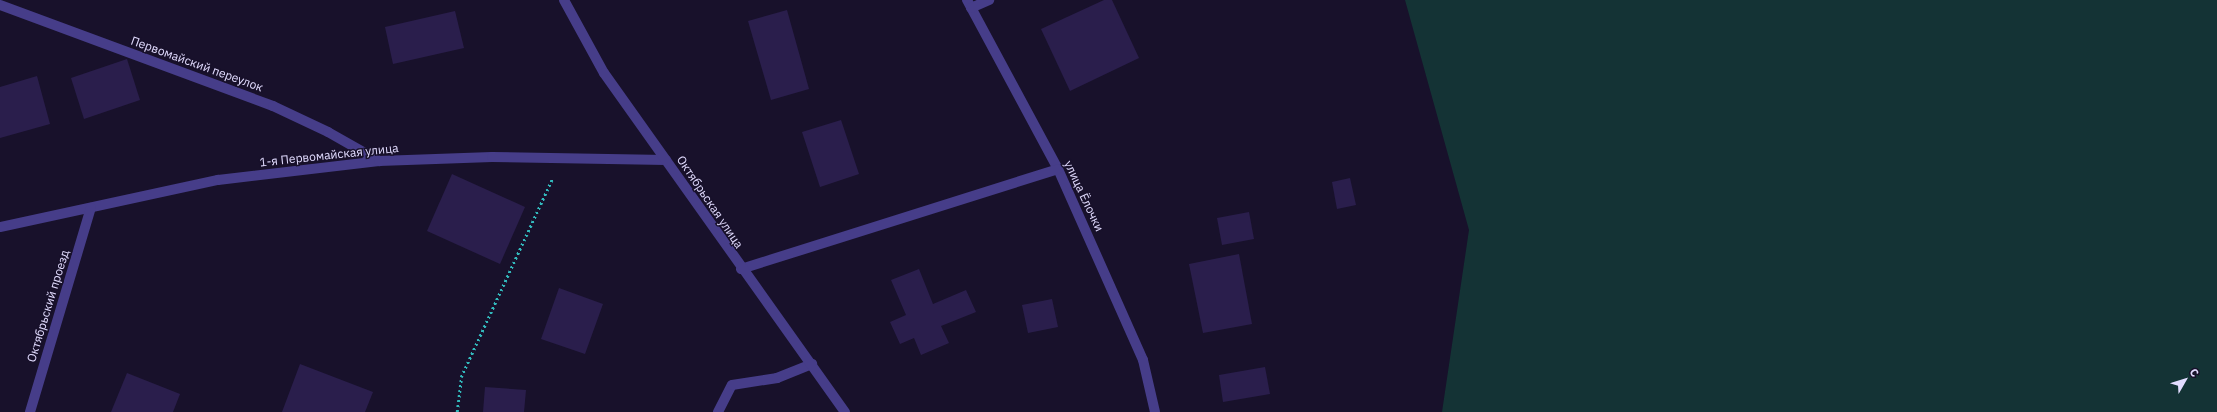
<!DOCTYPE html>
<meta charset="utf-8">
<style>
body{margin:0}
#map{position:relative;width:2217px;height:412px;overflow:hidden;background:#18112b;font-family:"IBM Plex Sans",sans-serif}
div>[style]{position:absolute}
.green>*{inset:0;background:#143335}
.building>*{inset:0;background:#2a1e4c}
.path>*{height:2.5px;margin-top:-1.25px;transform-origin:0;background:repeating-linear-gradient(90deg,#32b9bc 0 2px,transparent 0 5px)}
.minor>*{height:10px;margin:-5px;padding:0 5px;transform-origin:5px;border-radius:5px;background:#463d89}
.tertiary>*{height:10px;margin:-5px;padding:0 5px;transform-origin:5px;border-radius:5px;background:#463d89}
span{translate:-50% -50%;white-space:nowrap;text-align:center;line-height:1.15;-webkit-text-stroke:3px #18112b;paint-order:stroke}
.street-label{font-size:12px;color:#e2dcff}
.north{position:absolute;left:2165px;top:360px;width:40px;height:40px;-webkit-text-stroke:3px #18112b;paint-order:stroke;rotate:51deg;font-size:11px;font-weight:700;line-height:16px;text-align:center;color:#e2dcff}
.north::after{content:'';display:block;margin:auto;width:14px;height:18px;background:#e2dcff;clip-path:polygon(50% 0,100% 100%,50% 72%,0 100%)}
</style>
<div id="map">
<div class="green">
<div style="clip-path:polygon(1405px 0,2217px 0,2217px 412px,1442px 412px,1469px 230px)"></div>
</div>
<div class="building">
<div style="clip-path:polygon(1104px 0,1112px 0,1139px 58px,1070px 91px,1041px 29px)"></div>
<div style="clip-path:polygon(787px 10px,809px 89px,771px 100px,748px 21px)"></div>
<div style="clip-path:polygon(455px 11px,464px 48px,393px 64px,385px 27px)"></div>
<div style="clip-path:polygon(127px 59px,140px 100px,84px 119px,71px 78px)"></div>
<div style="clip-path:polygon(37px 76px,50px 124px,0 138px,0 87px)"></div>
<div style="clip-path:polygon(841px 120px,859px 174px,820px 187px,802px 132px)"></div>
<div style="clip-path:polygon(452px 174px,525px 207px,500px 264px,427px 231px)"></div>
<div style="clip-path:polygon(1350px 178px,1356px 205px,1337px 209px,1332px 182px)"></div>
<div style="clip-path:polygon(1249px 212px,1254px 239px,1222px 245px,1217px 218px)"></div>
<div style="clip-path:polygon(1239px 254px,1252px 324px,1203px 333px,1189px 264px)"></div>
<div style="clip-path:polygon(919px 269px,933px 304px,966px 290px,976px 312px,941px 326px,949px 343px,921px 355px,914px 338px,900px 344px,890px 322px,906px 315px,891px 280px)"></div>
<div style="clip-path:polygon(559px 288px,603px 304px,585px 354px,541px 339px)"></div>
<div style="clip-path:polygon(1052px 299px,1058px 327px,1028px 333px,1022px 305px)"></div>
<div style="clip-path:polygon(300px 364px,373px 392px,365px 412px,282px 412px)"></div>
<div style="clip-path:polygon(1265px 367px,1270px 394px,1223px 402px,1219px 375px)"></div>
<div style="clip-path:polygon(127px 373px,180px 394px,173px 412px,111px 412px)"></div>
<div style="clip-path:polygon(485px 387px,526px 390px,524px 412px,483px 412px)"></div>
</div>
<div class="path">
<div style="left:457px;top:412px;width:35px;rotate:-83deg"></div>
<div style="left:461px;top:377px;width:218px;rotate:-65.3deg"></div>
</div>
<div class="minor">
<div style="left:967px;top:0;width:192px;rotate:61.7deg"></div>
<div style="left:1058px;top:169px;width:209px;rotate:66deg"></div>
<div style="left:1143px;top:360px;width:53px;rotate:77deg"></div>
<div style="left:0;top:5px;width:291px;rotate:20.3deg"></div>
<div style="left:273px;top:106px;width:61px;rotate:25.3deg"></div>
<div style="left:328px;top:132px;width:59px;rotate:29.6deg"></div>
<div style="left:971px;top:8px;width:20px;rotate:-24deg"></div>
<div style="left:0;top:227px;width:223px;rotate:-12.2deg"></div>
<div style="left:218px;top:180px;width:162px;rotate:-6.7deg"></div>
<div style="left:379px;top:161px;width:113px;rotate:-2deg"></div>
<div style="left:492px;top:157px;width:174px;rotate:1deg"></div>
<div style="left:741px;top:269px;width:332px;rotate:-17.5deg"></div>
<div style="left:30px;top:412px;width:213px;rotate:-73.4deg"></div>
<div style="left:718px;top:412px;width:30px;rotate:-63deg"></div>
<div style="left:732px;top:385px;width:46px;rotate:-8.8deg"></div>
<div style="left:777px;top:378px;width:38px;rotate:-22deg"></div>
</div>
<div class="tertiary">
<div style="left:564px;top:0;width:83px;rotate:61.3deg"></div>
<div style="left:604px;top:73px;width:416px;rotate:54.6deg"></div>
</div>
<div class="street-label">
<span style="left:197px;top:64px;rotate:20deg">Первомайский переулок</span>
<span style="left:329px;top:155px;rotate:-6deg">1-я Первомайская улица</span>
<span style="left:1084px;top:196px;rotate:65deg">улица Ёлочки</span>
<span style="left:710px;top:202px;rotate:56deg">Октябрьская улица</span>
<span style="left:48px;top:306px;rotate:-73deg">Октябрьский проезд</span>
</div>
<div class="north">С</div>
</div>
